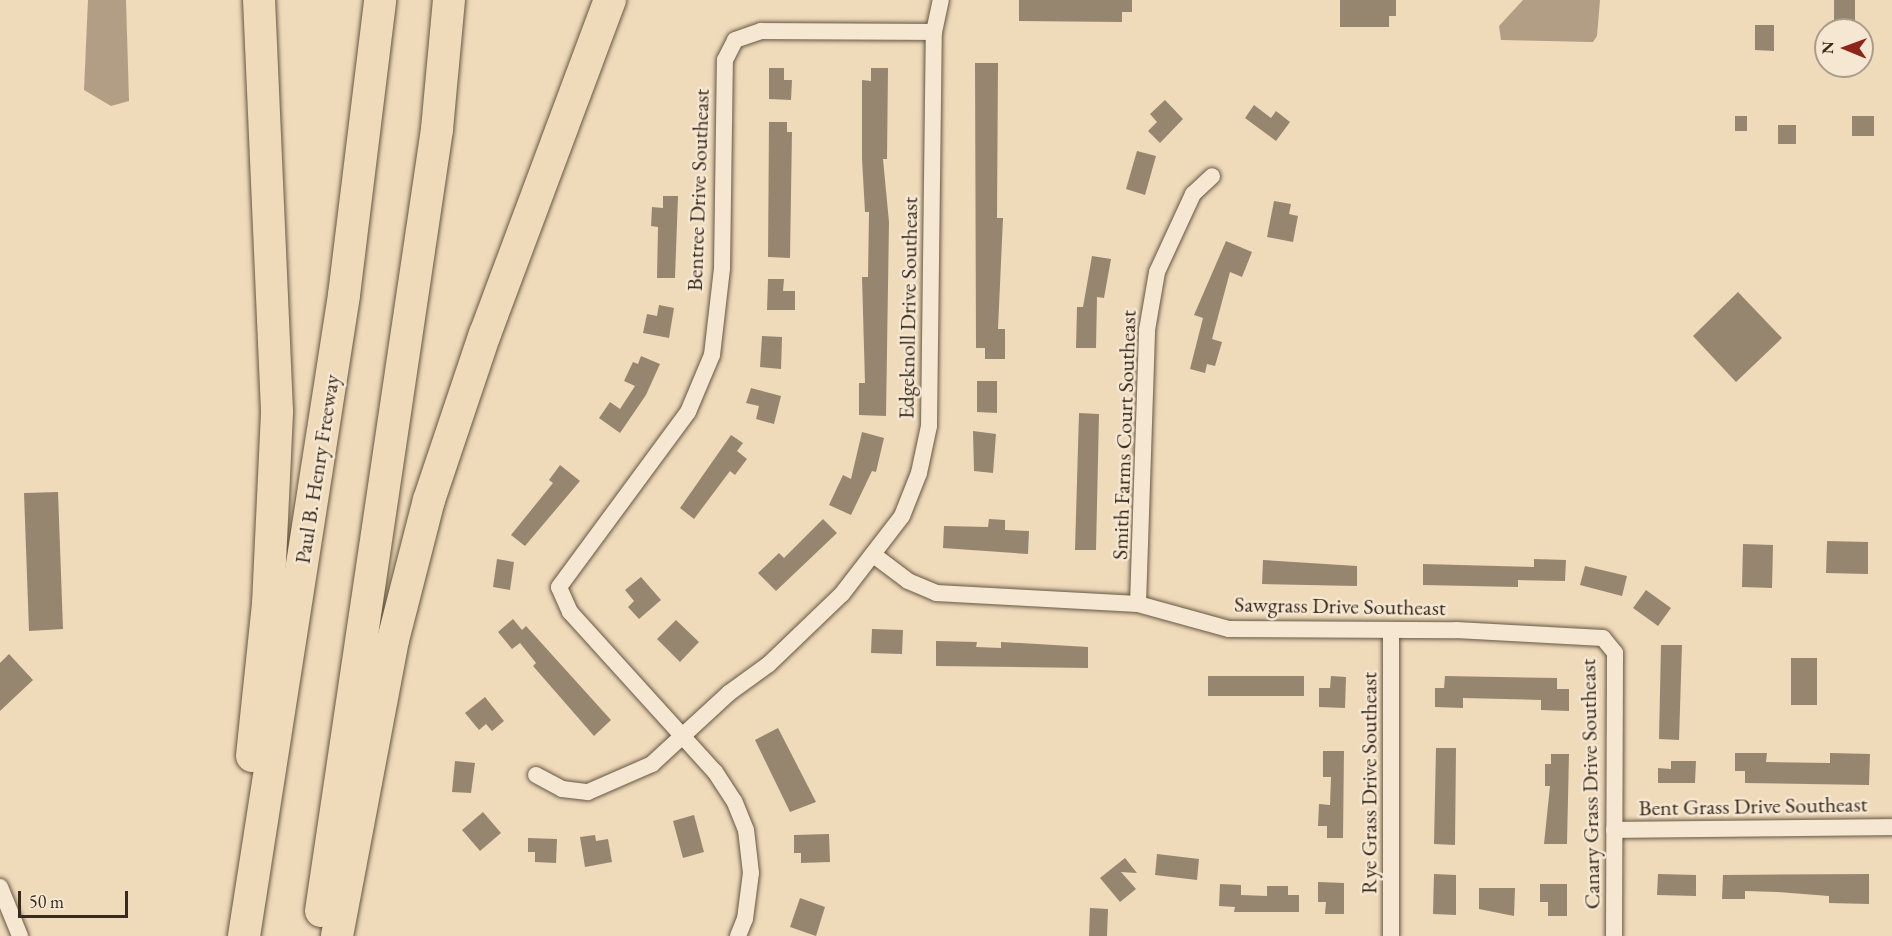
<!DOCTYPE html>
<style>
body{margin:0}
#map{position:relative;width:1892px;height:936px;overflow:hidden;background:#efdaba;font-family:"EB Garamond",serif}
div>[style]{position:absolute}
.water>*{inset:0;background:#b19e85}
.building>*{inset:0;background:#97866f}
.roads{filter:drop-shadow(0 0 2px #665744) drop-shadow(0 0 2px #665744)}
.street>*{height:16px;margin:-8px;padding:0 8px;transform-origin:8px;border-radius:8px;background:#f5e7d2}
.highway>*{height:32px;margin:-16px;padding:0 16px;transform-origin:16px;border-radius:16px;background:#efdaba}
span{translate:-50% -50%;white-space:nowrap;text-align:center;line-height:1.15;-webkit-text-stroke:5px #f5e7d2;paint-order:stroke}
.street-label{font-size:22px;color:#382b1d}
.north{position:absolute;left:1814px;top:18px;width:60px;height:60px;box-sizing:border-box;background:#f5e7d2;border:2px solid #a99c8a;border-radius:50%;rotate:271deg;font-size:16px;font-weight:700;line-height:24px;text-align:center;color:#382b1d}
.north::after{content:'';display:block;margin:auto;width:21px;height:27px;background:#8f2418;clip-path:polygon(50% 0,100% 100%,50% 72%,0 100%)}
.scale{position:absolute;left:18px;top:891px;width:110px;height:27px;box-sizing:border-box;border:3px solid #382b1d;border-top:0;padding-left:8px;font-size:18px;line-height:21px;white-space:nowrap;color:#382b1d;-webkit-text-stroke:4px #f5e7d2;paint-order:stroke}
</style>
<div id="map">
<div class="water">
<div style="clip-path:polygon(88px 0,126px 0,129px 101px,111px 106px,84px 90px)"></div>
<div style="clip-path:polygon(1523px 0,1600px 0,1597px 36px,1593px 42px,1501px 40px,1499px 26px)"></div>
</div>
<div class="building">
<div style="clip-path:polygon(1019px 0,1132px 0,1132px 12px,1122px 12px,1122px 22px,1019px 21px)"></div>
<div style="clip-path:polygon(1340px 0,1396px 0,1396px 16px,1389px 16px,1389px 27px,1340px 27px)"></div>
<div style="clip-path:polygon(1834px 0,1855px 0,1855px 30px,1834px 30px)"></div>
<div style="clip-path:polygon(1755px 25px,1774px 25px,1774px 51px,1755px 50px)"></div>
<div style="clip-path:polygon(975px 63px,998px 63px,997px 218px,1003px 218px,998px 329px,1005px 329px,1005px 359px,985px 359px,985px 348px,976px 348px)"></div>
<div style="clip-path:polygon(769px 68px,784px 68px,784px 80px,792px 80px,791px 100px,769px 99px)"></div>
<div style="clip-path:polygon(871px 68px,888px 68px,887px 159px,883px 159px,889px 222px,886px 416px,859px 415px,859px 383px,865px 383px,862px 277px,868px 277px,869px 212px,865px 212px,862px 159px,862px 80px,871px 81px)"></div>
<div style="clip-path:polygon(1165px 100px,1183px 119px,1160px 143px,1148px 131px,1157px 122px,1150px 114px)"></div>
<div style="clip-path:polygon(1254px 105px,1271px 118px,1276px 111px,1290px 122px,1276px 141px,1245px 118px)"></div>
<div style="clip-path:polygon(1735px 116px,1747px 116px,1747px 131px,1735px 131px)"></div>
<div style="clip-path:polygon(1852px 116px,1874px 116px,1874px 136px,1852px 136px)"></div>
<div style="clip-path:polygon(769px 122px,787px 122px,787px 132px,792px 132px,790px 258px,768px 257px)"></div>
<div style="clip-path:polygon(1778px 125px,1796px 125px,1796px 144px,1778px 144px)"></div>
<div style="clip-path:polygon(1137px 151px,1156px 156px,1145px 195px,1126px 189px)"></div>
<div style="clip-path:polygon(663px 196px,678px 196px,675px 278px,657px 278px,658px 227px,651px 226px,652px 207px,663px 208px)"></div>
<div style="clip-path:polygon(1274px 201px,1291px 204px,1289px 214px,1298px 216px,1293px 242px,1267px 237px)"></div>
<div style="clip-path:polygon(1226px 241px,1252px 252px,1242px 277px,1230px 272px,1212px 339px,1222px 342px,1215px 366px,1207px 364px,1205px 373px,1190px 369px,1203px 318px,1194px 315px)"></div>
<div style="clip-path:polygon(1092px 256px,1111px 259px,1104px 298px,1097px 297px,1096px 348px,1076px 348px,1077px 307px,1083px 307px)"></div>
<div style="clip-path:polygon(768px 279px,784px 279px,783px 291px,795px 291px,795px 310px,767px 310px)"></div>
<div style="clip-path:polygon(1738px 292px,1782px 338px,1736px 382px,1693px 336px)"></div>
<div style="clip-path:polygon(659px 305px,674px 308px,669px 338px,643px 333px,647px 314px,657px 316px)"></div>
<div style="clip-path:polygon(762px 336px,782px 337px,781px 369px,760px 367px)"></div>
<div style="clip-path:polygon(641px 356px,660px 364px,646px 395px,620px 433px,599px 418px,610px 402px,620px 409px,635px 386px,624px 381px,633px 362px,638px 364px)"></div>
<div style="clip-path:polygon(977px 381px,997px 381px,997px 413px,977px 412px)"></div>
<div style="clip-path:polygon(751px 388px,781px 396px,774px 424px,756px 419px,759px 406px,746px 403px)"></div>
<div style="clip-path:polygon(1079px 413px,1099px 414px,1096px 550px,1075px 550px)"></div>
<div style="clip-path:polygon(973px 431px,996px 434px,993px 473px,974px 471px)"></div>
<div style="clip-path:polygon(862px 432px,884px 438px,876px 472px,872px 471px,851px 515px,829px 505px,843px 475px,851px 479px)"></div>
<div style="clip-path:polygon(731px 435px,743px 443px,737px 451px,747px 459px,735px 475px,730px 471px,694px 519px,680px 508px)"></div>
<div style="clip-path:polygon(560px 465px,580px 481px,525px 546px,511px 535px,553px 483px,549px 480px)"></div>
<div style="clip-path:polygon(58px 492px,63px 629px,29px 631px,24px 493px)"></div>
<div style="clip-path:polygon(823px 519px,837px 533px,776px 591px,758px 573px,779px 553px,784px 558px)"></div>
<div style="clip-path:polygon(989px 519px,1005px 520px,1005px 530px,1029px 531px,1028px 554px,943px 548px,944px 526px,988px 527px)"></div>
<div style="clip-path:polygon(1827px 541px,1868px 542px,1868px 574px,1826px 573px)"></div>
<div style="clip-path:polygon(1743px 544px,1773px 545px,1772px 588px,1742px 587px)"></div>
<div style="clip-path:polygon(497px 559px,514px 562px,510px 590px,493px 587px)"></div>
<div style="clip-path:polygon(1534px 559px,1566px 560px,1565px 581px,1518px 580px,1518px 587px,1423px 585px,1423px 564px,1534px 567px)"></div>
<div style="clip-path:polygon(1263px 560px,1357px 566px,1357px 586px,1262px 584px)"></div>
<div style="clip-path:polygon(1585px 566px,1627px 576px,1622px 596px,1580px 585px)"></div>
<div style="clip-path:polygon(641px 577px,661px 600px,639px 619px,628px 607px,634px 601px,625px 590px)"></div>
<div style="clip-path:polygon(1646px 590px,1671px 608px,1658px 626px,1633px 608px)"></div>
<div style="clip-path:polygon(513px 619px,522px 630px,526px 626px,611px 720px,594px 736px,533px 666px,536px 663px,520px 643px,512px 649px,498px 632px)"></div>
<div style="clip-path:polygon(676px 620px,699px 642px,680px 662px,657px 639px)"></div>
<div style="clip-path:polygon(872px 629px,903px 630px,902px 654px,871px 653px)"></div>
<div style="clip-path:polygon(936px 641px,977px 642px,976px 647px,1001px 648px,1001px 642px,1088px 647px,1088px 668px,936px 666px)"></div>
<div style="clip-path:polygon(1661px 645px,1682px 645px,1679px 740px,1659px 739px)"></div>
<div style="clip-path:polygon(9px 654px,33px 680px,0 711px,0 663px)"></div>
<div style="clip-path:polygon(1791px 658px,1817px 658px,1817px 705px,1791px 705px)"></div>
<div style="clip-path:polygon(1208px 676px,1304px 676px,1304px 696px,1208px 696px)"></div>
<div style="clip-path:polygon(1331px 676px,1346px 677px,1345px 708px,1319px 707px,1319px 688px,1330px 688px)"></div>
<div style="clip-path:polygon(1445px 676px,1557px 678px,1557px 689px,1569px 689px,1569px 711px,1541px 710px,1541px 700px,1463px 698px,1463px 708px,1435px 707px,1435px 688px,1444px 688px)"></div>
<div style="clip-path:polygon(485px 697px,504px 721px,492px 731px,486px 724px,479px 730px,465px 713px)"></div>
<div style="clip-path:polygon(778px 728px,816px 802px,790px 812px,755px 740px)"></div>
<div style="clip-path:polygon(1436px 748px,1456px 748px,1455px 845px,1434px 844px)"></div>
<div style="clip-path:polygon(1323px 751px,1344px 751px,1343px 838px,1327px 838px,1327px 826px,1318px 826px,1319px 804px,1330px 805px,1331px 777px,1323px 777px)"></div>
<div style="clip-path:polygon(1735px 753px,1767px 753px,1766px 762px,1830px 763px,1830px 753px,1870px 754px,1869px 785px,1745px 783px,1745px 771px,1735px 771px)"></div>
<div style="clip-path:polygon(1551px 754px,1569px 754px,1567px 844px,1544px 844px,1550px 786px,1545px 786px,1545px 764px,1551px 764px)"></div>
<div style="clip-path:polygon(455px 761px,475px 763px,471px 793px,452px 792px)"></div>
<div style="clip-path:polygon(1671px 761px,1696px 761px,1695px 783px,1658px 783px,1658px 768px,1671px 769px)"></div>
<div style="clip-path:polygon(483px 812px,501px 833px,480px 851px,462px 830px)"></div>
<div style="clip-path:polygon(694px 815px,704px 852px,683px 858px,673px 821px)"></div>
<div style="clip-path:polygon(829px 834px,830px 862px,801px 863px,801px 853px,794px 853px,794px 835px)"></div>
<div style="clip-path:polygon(595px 835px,596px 841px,608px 839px,612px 862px,585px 867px,580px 837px)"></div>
<div style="clip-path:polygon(528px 838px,557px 839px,556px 863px,535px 862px,535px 852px,528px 852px)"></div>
<div style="clip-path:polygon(1157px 854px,1199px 859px,1197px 880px,1155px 875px)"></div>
<div style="clip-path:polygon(1125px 858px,1137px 873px,1121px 872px,1136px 889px,1120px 902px,1100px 878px)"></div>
<div style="clip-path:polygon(1434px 874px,1456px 875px,1456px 915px,1433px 914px)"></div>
<div style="clip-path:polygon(1658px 874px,1696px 875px,1696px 896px,1657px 895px)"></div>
<div style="clip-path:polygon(1869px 874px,1869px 904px,1829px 903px,1829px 896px,1777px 892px,1745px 891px,1745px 899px,1722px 899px,1723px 875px)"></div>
<div style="clip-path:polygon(1318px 882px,1344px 883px,1344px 914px,1325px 914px,1326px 902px,1318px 902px)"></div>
<div style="clip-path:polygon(1220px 884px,1241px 885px,1241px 895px,1267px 896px,1267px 886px,1288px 886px,1288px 895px,1299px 895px,1299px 912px,1234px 912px,1235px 907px,1219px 906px)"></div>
<div style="clip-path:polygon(1540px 884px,1567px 884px,1567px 916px,1548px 916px,1548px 902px,1540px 902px)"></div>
<div style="clip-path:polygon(1479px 888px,1515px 888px,1514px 916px,1479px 909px)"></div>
<div style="clip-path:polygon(800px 898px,825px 907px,816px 936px,790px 927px)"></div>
<div style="clip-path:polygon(1090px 908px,1108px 909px,1107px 936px,1089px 936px)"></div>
</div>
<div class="roads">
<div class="street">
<div style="left:875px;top:556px;width:41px;rotate:37.1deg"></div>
<div style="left:908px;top:581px;width:30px;rotate:23deg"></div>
<div style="left:936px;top:593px;width:202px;rotate:3.1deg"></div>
<div style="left:1138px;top:604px;width:94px;rotate:15.4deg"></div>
<div style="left:1229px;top:629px;width:227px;rotate:0.3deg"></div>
<div style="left:1456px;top:630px;width:147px;rotate:3.1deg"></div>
<div style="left:1603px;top:638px;width:19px;rotate:51deg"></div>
<div style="left:1615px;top:653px;width:283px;rotate:90.2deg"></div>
<div style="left:1138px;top:604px;width:274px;rotate:-88.1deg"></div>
<div style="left:1147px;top:330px;width:59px;rotate:-80.2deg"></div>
<div style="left:1157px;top:272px;width:86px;rotate:-65.2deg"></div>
<div style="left:1193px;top:194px;width:26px;rotate:-43deg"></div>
<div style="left:536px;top:775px;width:30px;rotate:28deg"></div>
<div style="left:562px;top:789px;width:26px;rotate:7deg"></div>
<div style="left:588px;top:792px;width:70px;rotate:-23.6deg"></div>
<div style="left:652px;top:764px;width:105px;rotate:-42.7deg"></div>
<div style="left:729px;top:693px;width:49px;rotate:-35.9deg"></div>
<div style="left:769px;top:664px;width:101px;rotate:-43.8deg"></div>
<div style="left:842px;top:594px;width:98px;rotate:-52.4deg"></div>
<div style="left:902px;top:516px;width:46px;rotate:-68.4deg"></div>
<div style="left:919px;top:473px;width:48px;rotate:-78deg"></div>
<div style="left:929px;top:426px;width:394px;rotate:-89.3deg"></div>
<div style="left:934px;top:32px;width:33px;rotate:-78deg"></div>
<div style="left:1614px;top:830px;width:278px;rotate:-0.6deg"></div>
<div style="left:0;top:887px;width:53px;rotate:67.8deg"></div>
<div style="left:738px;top:936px;width:18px;rotate:-68deg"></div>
<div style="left:745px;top:919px;width:46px;rotate:-82.6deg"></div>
<div style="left:751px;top:873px;width:43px;rotate:-96.6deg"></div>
<div style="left:746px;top:830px;width:31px;rotate:-112deg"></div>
<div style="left:734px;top:801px;width:35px;rotate:-123deg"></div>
<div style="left:715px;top:772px;width:216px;rotate:-132.2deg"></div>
<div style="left:570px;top:612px;width:27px;rotate:-114deg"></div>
<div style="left:559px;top:587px;width:217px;rotate:-53.6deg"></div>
<div style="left:688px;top:412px;width:62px;rotate:-67.2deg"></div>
<div style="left:712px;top:355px;width:88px;rotate:-83.4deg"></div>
<div style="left:722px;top:268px;width:208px;rotate:-89.2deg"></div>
<div style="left:725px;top:60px;width:22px;rotate:-63deg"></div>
<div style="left:735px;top:40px;width:28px;rotate:-19deg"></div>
<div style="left:761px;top:31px;width:173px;rotate:0.3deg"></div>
<div style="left:1391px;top:936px;width:306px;rotate:-90deg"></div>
</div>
<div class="highway">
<div style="left:252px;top:756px;width:153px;rotate:-84deg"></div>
<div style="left:268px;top:604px;width:193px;rotate:-87.3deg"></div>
<div style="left:277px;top:411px;width:411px;rotate:-92.5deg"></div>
<div style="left:321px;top:911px;width:791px;rotate:-81.56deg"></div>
<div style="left:437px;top:129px;width:130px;rotate:-84.7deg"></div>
<div style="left:244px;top:936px;width:649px;rotate:-81.13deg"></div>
<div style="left:344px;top:295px;width:297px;rotate:-83deg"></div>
<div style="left:337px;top:936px;width:301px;rotate:-79.3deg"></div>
<div style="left:393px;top:640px;width:145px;rotate:-75.6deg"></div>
<div style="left:429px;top:500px;width:175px;rotate:-71.4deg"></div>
<div style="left:485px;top:334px;width:357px;rotate:-69.5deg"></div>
</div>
</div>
<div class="street-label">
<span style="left:698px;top:190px;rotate:-88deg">Bentree Drive Southeast</span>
<span style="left:908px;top:308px;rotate:-89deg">Edgeknoll Drive Southeast</span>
<span style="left:1124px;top:435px;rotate:-88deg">Smith Farms Court Southeast</span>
<span style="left:317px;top:469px;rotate:-81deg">Paul B. Henry Freeway</span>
<span style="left:1340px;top:606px;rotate:1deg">Sawgrass Drive Southeast</span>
<span style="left:1369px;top:783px;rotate:-90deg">Rye Grass Drive Southeast</span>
<span style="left:1590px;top:784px;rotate:-91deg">Canary Grass Drive Southeast</span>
<span style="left:1753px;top:806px;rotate:-1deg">Bent Grass Drive Southeast</span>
</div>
<div class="north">N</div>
<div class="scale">50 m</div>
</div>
